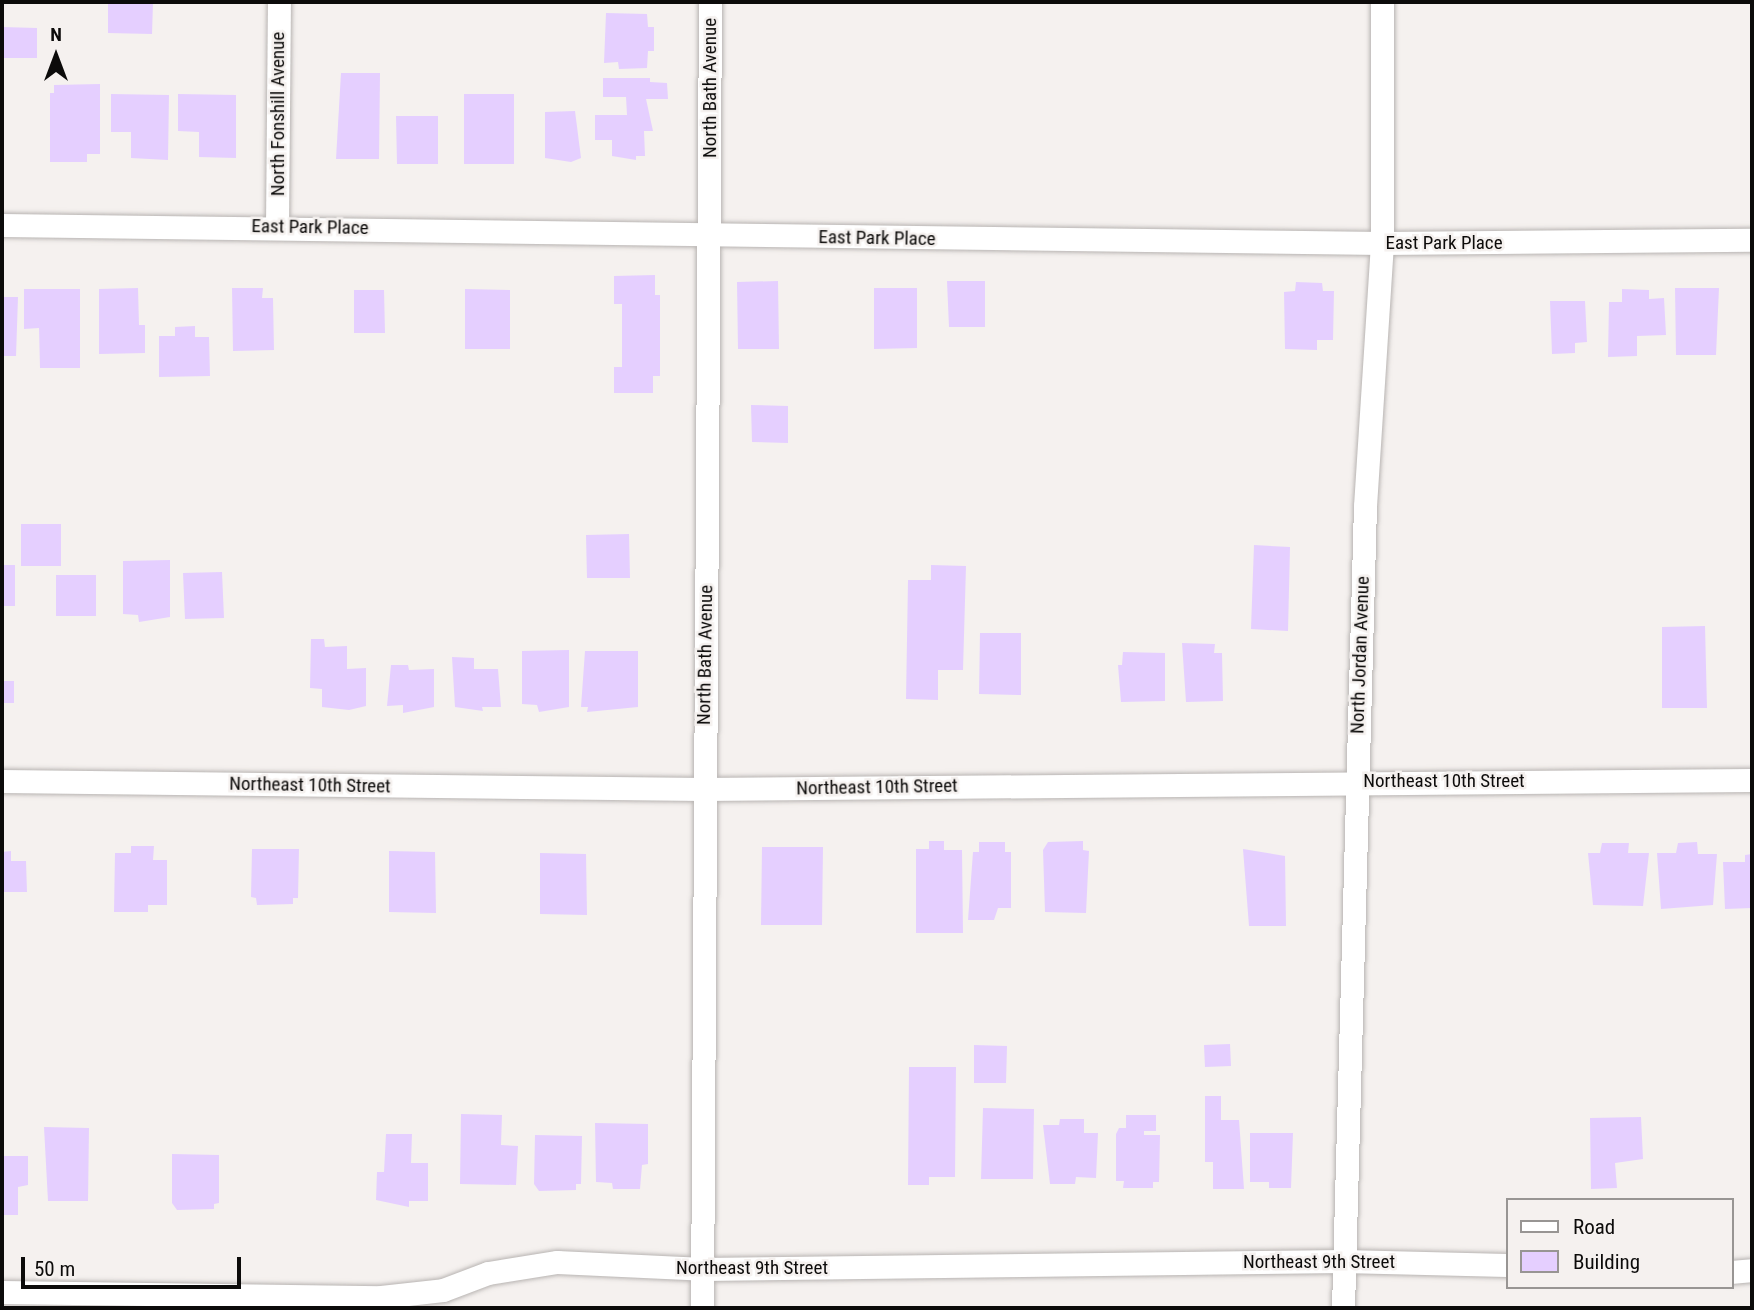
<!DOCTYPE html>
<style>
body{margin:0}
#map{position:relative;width:1754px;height:1310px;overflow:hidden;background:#f5f1ef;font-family:"Roboto Condensed",sans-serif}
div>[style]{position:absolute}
.building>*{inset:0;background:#e5cfff}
.roads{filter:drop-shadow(0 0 2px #b8b4b2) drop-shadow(0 0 2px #b8b4b2)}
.street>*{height:23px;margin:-11.5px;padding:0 11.5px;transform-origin:11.5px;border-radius:11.5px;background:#fff}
span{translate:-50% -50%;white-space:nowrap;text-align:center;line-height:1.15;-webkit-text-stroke:5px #f5f1ef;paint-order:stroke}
.street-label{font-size:19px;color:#0c0b0a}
.frame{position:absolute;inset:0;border:4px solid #0c0b0a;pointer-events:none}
.legend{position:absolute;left:1506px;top:1198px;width:228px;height:91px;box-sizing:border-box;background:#f5f1ef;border:2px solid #989593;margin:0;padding:9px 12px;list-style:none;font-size:21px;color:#0c0b0a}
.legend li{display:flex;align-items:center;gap:14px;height:35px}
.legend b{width:35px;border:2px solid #989593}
.north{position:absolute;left:21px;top:21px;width:70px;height:70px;-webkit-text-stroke:5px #f5f1ef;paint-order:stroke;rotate:0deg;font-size:19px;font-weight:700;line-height:28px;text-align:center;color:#0c0b0a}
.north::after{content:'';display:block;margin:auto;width:24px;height:32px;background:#0c0b0a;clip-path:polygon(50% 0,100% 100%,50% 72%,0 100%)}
.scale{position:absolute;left:21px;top:1257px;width:220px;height:32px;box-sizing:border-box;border:4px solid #0c0b0a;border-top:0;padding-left:9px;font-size:21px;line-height:24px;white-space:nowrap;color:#0c0b0a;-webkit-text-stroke:5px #f5f1ef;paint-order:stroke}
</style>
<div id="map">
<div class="building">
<div style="clip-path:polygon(108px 2px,153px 2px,152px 34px,108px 33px)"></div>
<div style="clip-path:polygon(606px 13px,647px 14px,648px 27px,654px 27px,654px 51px,648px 51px,647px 68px,619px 69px,618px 62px,604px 63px)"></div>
<div style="clip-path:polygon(2px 27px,37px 28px,37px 58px,2px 58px)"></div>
<div style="clip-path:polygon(341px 73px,380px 73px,379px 159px,336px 159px)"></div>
<div style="clip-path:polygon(603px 78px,650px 78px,650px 82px,667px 83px,668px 99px,646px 99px,653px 131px,644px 131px,645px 156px,636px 156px,636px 160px,612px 156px,612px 140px,595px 140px,595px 115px,627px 115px,626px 97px,603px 97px)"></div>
<div style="clip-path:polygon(100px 84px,100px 154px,87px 154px,87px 162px,50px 162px,50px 93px,54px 93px,54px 85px)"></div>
<div style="clip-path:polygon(111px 94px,169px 95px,168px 160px,131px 158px,131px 132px,111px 132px)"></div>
<div style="clip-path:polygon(178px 94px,236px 95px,236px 158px,199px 157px,199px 132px,178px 131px)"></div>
<div style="clip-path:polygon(464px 94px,514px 94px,514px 164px,464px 164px)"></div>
<div style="clip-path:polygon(575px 111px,581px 158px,571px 162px,545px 158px,545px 112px)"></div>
<div style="clip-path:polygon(396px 116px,438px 116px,438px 164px,397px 164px)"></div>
<div style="clip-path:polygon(655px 275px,655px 295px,660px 295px,660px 376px,653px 376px,653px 393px,614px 393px,614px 367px,622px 367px,622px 304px,614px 304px,614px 276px)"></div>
<div style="clip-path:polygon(778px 281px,779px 349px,738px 349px,737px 282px)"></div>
<div style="clip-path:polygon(947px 281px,985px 281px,985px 327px,949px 327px)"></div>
<div style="clip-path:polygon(1296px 282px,1322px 283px,1323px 291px,1334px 291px,1333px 340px,1317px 340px,1317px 350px,1285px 349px,1284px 292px,1295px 291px)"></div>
<div style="clip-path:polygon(138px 288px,139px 325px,145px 325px,145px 353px,99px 354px,99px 289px)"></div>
<div style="clip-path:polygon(232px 288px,263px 288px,262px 298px,273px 298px,274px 350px,233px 351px)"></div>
<div style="clip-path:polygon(874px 288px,917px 288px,917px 348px,874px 349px)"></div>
<div style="clip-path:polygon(1675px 288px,1719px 288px,1716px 355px,1676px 355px)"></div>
<div style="clip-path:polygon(24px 289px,80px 289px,80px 368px,40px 368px,39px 328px,24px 329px)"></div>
<div style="clip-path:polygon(465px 289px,510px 290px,510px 349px,465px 349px)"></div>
<div style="clip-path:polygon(1622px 289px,1649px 290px,1649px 299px,1664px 298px,1666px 335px,1637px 336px,1637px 356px,1608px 357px,1609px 302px,1622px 302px)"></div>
<div style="clip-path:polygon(354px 290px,384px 290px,385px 333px,354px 333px)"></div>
<div style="clip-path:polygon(2px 297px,18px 297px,16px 356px,2px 356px)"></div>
<div style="clip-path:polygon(1550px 301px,1585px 301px,1587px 342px,1575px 343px,1575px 353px,1552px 354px)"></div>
<div style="clip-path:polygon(195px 326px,195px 337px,209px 337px,210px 376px,159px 377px,159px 336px,175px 336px,175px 327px)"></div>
<div style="clip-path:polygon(751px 405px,788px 406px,788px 443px,752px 442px)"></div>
<div style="clip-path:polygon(21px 524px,61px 524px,61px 566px,21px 566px)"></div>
<div style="clip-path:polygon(629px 534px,630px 578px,587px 578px,586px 535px)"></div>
<div style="clip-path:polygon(1254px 545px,1290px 547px,1288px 631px,1251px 629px)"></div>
<div style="clip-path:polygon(170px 560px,170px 617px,139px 622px,138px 615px,123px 614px,123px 561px)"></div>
<div style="clip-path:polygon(2px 565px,15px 565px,15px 606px,2px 606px)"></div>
<div style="clip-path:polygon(931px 565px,966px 566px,963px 670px,938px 670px,938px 700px,906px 699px,908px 580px,931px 580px)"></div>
<div style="clip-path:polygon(222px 572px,224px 618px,185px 619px,183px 573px)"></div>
<div style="clip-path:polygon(56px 575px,96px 575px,96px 616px,56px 616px)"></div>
<div style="clip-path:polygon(1705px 626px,1707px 708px,1662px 708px,1662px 627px)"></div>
<div style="clip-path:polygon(980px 633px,1021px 633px,1021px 695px,979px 694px)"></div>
<div style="clip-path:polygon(311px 639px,324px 639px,325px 647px,347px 646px,347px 669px,366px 668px,366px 706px,349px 710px,322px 707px,322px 689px,310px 688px)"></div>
<div style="clip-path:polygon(1182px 643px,1215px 644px,1214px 653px,1222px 653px,1223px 701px,1186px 702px)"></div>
<div style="clip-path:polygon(569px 650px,569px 707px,539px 712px,537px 705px,522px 704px,522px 651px)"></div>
<div style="clip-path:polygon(585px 651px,638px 651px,638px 707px,587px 712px,588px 707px,581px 707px)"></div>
<div style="clip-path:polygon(1123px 652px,1165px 653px,1165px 701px,1121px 702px,1118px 665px,1122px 665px)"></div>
<div style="clip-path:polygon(452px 657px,474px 658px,474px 669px,498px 669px,501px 707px,482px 707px,483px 711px,455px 707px)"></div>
<div style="clip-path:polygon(391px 665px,408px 665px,409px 670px,434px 669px,434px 707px,403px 713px,403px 705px,387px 706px)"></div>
<div style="clip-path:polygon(2px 681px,14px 681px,14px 703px,2px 703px)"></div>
<div style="clip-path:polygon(929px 841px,944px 841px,944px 850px,962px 850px,963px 933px,916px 933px,916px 849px,929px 849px)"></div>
<div style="clip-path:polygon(1083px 841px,1083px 850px,1089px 851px,1086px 913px,1045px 912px,1043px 850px,1048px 842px)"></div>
<div style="clip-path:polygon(979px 842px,1005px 842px,1005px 852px,1011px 852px,1011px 908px,998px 908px,994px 920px,968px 920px,973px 852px,979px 852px)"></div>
<div style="clip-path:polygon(1697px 842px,1698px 854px,1717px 854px,1713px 905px,1661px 909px,1657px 853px,1676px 853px,1678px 843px)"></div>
<div style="clip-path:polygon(1602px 843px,1629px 843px,1628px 853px,1649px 853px,1643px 906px,1593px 905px,1588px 853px,1600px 853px)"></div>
<div style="clip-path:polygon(131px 846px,154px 846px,153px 860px,167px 860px,167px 905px,148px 905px,148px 912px,114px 912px,115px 853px,131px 853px)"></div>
<div style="clip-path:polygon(762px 847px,823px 847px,822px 925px,761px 925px)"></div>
<div style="clip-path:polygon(252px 849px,299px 849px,298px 898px,293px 898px,293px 904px,257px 905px,256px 898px,251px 897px)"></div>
<div style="clip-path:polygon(1243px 849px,1285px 856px,1286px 926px,1249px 926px)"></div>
<div style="clip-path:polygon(11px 851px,11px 861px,26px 861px,27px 892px,2px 892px,2px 852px)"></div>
<div style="clip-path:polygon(389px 851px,435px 852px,436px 913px,389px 912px)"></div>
<div style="clip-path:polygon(540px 853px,586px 854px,587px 915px,540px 914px)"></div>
<div style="clip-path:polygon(1752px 854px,1752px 908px,1725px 909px,1723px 862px,1745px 862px,1745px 855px)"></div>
<div style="clip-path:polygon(1230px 1044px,1231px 1066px,1205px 1067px,1204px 1045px)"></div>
<div style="clip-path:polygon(974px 1045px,1007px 1046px,1006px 1083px,974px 1083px)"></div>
<div style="clip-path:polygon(909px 1067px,956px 1067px,955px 1177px,929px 1177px,929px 1185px,908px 1185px)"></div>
<div style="clip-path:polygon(1205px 1096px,1221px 1096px,1221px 1120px,1239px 1120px,1244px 1189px,1213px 1189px,1213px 1162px,1205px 1162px)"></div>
<div style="clip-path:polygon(983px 1108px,1034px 1109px,1033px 1179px,981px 1179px)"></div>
<div style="clip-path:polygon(461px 1114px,502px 1115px,501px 1145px,518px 1146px,516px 1185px,460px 1184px)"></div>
<div style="clip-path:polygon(1126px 1115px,1156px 1115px,1156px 1131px,1144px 1131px,1144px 1135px,1160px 1135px,1159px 1182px,1153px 1182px,1153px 1188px,1123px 1188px,1124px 1181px,1116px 1181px,1116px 1134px,1119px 1128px,1126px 1128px)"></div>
<div style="clip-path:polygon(1641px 1117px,1643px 1159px,1615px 1163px,1617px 1188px,1591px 1189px,1590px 1118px)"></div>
<div style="clip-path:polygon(1060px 1119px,1084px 1119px,1084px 1133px,1098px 1133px,1096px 1178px,1076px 1177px,1075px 1184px,1050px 1184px,1043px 1125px,1059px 1125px)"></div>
<div style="clip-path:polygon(595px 1123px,648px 1124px,648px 1164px,642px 1165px,640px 1189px,613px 1189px,612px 1183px,596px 1182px)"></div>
<div style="clip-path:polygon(44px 1127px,89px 1128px,88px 1201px,48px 1201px)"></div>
<div style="clip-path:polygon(1250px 1133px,1293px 1133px,1291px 1188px,1269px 1188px,1269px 1182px,1250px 1182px)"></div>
<div style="clip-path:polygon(386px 1134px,412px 1134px,411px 1163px,428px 1163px,428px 1201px,409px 1201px,409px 1207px,376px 1200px,377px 1172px,384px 1172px)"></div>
<div style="clip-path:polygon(535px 1135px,582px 1136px,581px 1184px,576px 1184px,576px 1190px,539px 1191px,534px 1184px)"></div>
<div style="clip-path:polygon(172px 1154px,219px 1155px,219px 1203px,214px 1204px,214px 1209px,177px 1210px,172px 1203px)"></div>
<div style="clip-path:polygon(2px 1156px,28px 1156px,28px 1185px,18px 1187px,18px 1215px,2px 1215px)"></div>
</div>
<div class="roads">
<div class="street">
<div style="left:2px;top:225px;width:1380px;rotate:0.75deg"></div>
<div style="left:1382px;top:243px;width:370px;rotate:-0.5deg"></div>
<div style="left:277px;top:226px;width:224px;rotate:-89.5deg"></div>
<div style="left:2px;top:781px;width:701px;rotate:0.65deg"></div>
<div style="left:703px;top:789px;width:1049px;rotate:-0.49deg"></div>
<div style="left:1731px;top:1272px;width:21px;rotate:-5deg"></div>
<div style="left:2px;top:1292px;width:379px;rotate:0.8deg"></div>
<div style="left:381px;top:1297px;width:62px;rotate:-6.4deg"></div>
<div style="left:443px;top:1290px;width:48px;rotate:-20.7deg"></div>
<div style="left:488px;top:1273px;width:70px;rotate:-9.1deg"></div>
<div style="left:557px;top:1262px;width:146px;rotate:2.7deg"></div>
<div style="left:703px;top:1269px;width:640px;rotate:-0.72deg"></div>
<div style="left:1343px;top:1261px;width:164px;rotate:1.4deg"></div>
<div style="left:702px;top:1308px;width:1306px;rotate:-89.65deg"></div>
<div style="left:1343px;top:1308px;width:802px;rotate:-88.43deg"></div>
<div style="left:1365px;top:506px;width:264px;rotate:-86.3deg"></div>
<div style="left:1382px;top:243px;width:241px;rotate:-90deg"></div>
</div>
</div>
<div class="street-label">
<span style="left:710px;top:88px;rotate:-90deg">North Bath Avenue</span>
<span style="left:278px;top:114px;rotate:-90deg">North Fonshill Avenue</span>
<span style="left:310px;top:227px;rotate:1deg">East Park Place</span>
<span style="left:877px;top:238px;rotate:1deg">East Park Place</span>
<span style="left:1444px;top:243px">East Park Place</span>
<span style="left:705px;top:655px;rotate:-89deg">North Bath Avenue</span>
<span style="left:1360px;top:655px;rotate:-88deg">North Jordan Avenue</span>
<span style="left:1444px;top:781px">Northeast 10th Street</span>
<span style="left:310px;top:785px;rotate:1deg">Northeast 10th Street</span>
<span style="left:877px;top:787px;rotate:-1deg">Northeast 10th Street</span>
<span style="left:1319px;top:1262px">Northeast 9th Street</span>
<span style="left:752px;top:1268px">Northeast 9th Street</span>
</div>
<div class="frame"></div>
<ul class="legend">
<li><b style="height:9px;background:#fff"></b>Road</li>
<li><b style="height:19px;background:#e5cfff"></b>Building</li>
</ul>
<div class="north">N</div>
<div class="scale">50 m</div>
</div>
